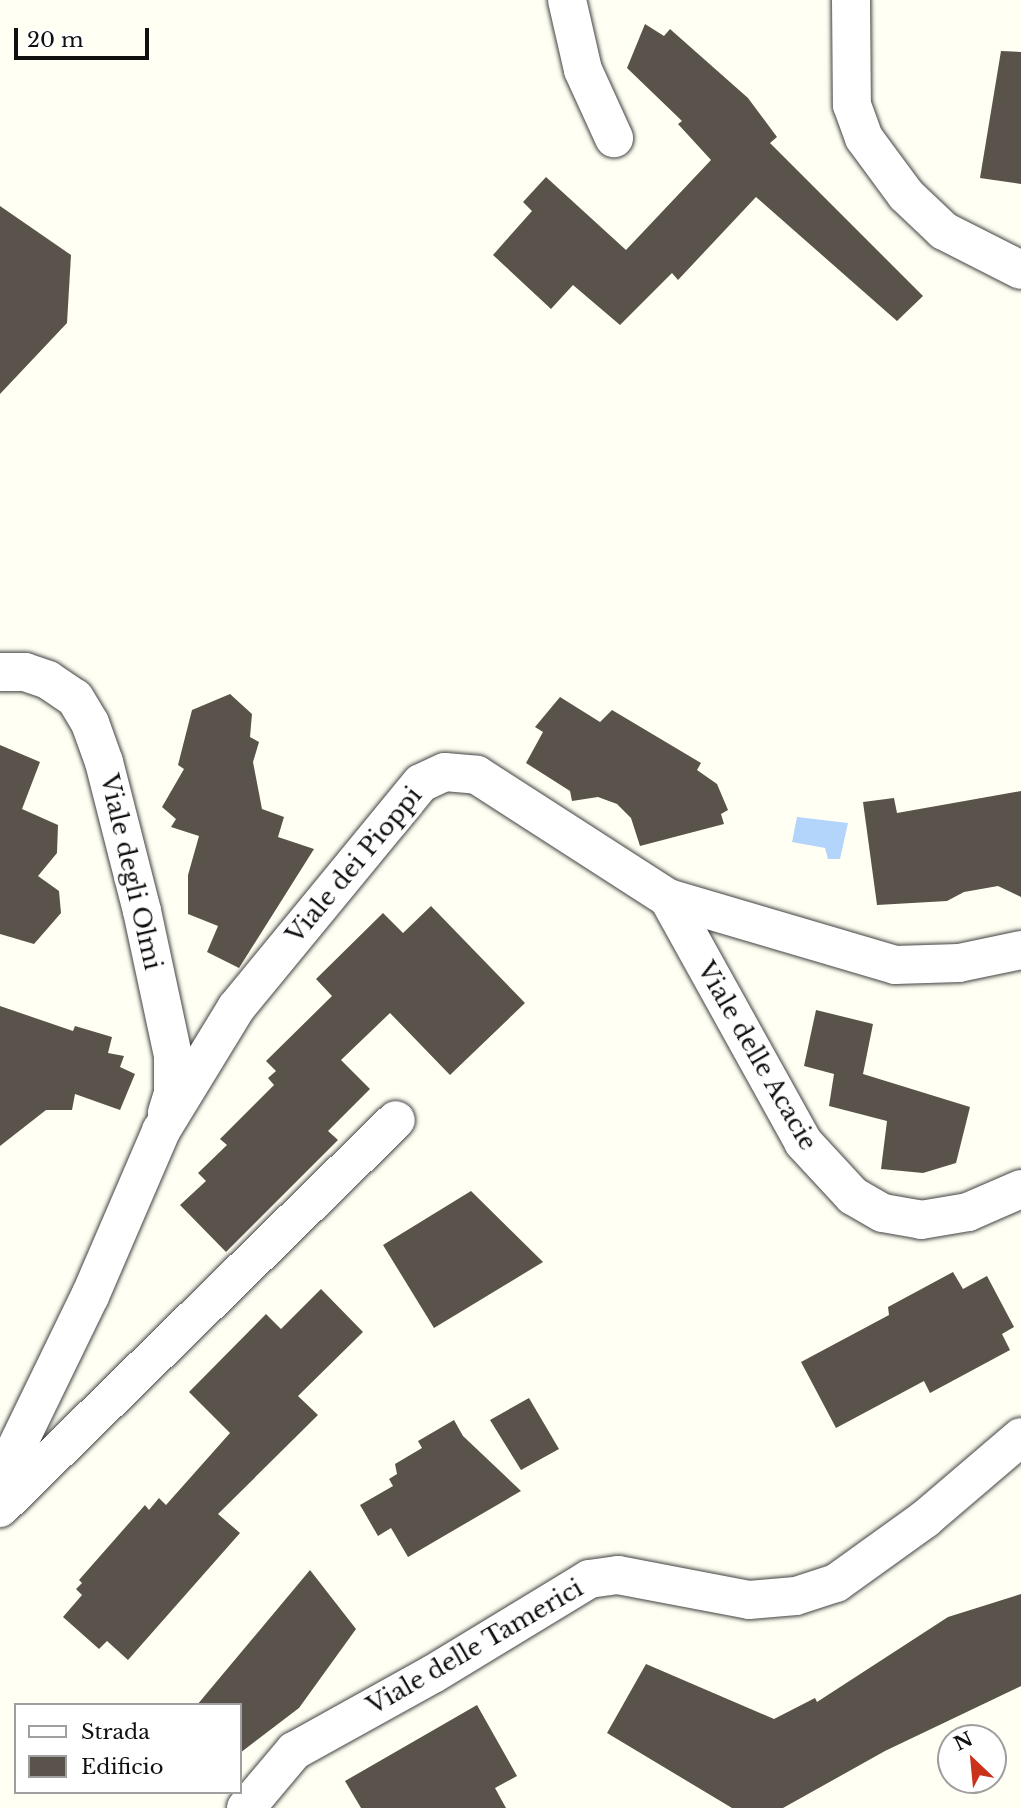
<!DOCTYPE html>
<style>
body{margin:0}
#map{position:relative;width:1021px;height:1808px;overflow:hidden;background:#fffff3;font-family:"Libre Baskerville",serif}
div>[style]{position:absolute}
.water>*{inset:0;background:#b3d4fb}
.building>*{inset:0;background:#5a534b}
.roads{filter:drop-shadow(0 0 2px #434343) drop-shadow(0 0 2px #434343)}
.street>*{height:38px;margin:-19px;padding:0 19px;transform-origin:19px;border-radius:19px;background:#fff}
span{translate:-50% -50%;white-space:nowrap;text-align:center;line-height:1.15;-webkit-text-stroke:7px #fff;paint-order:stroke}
.street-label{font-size:24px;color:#101010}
.legend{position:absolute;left:14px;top:1703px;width:228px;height:91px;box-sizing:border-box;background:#fff;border:2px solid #9f9f9f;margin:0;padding:9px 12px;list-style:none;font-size:21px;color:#101010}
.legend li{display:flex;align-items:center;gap:14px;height:35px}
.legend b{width:35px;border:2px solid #9f9f9f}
.north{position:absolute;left:937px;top:1724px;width:70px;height:70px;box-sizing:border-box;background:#fff;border:2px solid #9f9f9f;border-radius:50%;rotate:334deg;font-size:19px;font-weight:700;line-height:28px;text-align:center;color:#101010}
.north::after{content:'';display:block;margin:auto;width:24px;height:32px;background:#cb321c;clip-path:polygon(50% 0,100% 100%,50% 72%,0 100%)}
.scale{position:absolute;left:14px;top:28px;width:135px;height:32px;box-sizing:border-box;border:4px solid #101010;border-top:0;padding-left:9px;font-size:21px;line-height:24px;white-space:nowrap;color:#101010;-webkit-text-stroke:5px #fff;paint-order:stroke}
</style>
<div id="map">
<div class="water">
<div style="clip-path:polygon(797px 817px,848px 823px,840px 859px,828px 859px,825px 848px,792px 842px)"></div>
</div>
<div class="building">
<div style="clip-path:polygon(645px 24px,664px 36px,670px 29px,748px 98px,777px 137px,770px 143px,923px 296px,897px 321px,756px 197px,678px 280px,672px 273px,620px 325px,573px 285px,551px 309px,493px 255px,532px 211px,523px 202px,546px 177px,626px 250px,711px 160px,678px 124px,682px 121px,627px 68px)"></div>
<div style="clip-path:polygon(1001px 51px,1021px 52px,1021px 184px,980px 178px)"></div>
<div style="clip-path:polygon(0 206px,71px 255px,67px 323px,0 394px)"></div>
<div style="clip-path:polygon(230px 694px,252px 714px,250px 737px,259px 742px,253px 762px,262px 809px,284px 817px,278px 837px,314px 849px,239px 968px,207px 952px,218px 926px,188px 914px,188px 875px,199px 836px,171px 827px,176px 819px,162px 807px,184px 769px,178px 765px,192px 710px)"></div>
<div style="clip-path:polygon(560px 697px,600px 722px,612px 710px,701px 763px,697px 770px,717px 784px,728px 810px,721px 814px,724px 824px,640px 846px,631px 818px,617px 804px,598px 797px,572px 801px,570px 791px,526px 763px,543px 732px,535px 727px)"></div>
<div style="clip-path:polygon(0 745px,40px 762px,22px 809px,58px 825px,57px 853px,38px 876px,59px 891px,61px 913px,34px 944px,0 934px)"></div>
<div style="clip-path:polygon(1021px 791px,1021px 897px,998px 886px,964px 892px,947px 901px,877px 905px,863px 802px,894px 798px,897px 813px)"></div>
<div style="clip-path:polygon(431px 906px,525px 1003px,450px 1075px,390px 1013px,341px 1060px,370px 1089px,328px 1131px,338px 1140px,226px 1252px,180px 1205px,206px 1181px,198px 1173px,227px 1145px,220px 1139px,274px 1085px,268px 1078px,276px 1071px,266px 1061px,332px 996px,316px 979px,383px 913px,403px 933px)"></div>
<div style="clip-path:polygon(0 1006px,73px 1031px,75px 1026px,112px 1037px,108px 1053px,124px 1056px,120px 1067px,135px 1074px,120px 1110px,75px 1094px,72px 1110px,46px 1110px,0 1146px)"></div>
<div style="clip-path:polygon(816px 1010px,873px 1024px,863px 1074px,970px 1107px,956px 1163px,923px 1173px,881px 1169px,887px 1121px,829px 1106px,834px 1074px,804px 1066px)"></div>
<div style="clip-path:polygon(471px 1191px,543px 1262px,434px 1328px,383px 1245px)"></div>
<div style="clip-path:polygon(953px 1272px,963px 1289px,987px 1276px,1014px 1327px,1002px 1334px,1010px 1350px,930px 1393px,924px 1381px,836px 1428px,801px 1362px,889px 1315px,888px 1307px)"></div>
<div style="clip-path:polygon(321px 1289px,363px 1332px,298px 1396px,318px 1415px,218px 1514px,240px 1533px,128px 1660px,107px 1641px,99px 1649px,63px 1617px,82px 1595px,76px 1589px,82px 1583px,79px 1580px,145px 1505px,149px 1510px,159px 1498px,166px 1505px,230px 1433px,189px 1392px,266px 1314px,281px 1329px)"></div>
<div style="clip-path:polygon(529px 1398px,559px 1449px,521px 1470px,490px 1420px)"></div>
<div style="clip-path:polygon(454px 1420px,463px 1436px,521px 1491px,408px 1557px,391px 1528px,378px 1536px,360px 1505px,393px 1486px,389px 1479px,397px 1474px,395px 1464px,422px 1448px,418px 1441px)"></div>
<div style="clip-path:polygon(310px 1570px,356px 1629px,299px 1708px,240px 1753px,240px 1705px,197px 1705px)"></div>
<div style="clip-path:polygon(1021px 1594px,1021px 1686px,885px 1751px,783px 1808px,732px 1808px,607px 1733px,646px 1664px,774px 1719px,815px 1698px,817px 1702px,948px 1617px)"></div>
<div style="clip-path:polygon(477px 1705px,517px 1776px,495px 1788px,506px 1808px,361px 1808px,345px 1781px)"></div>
</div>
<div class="roads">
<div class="street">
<div style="left:567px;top:0;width:72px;rotate:77.1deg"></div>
<div style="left:583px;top:70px;width:75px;rotate:65.5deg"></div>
<div style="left:851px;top:0;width:105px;rotate:89.5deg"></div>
<div style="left:852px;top:105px;width:35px;rotate:70deg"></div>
<div style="left:864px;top:138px;width:71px;rotate:53.6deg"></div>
<div style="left:906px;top:195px;width:52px;rotate:43.5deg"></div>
<div style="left:944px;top:231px;width:86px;rotate:26.9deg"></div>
<div style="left:0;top:672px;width:25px"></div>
<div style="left:25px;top:672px;width:24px;rotate:19deg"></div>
<div style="left:48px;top:680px;width:32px;rotate:34deg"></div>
<div style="left:75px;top:698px;width:29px;rotate:59deg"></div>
<div style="left:90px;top:723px;width:41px;rotate:70.3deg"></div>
<div style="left:104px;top:762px;width:154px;rotate:75.7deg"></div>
<div style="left:142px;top:911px;width:148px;rotate:77.9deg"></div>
<div style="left:173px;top:1056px;width:37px;rotate:90deg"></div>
<div style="left:173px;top:1093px;width:21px;rotate:107deg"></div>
<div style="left:668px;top:898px;width:279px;rotate:61deg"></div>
<div style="left:803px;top:1142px;width:74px;rotate:47.2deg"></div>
<div style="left:853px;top:1196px;width:34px;rotate:30deg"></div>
<div style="left:883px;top:1213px;width:39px;rotate:10deg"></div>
<div style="left:921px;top:1220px;width:48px;rotate:-9.7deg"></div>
<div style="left:968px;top:1212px;width:58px;rotate:-23.5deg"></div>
<div style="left:0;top:1481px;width:206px;rotate:-64.1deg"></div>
<div style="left:90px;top:1296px;width:180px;rotate:-66.7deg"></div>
<div style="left:161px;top:1131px;width:144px;rotate:-58.6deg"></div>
<div style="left:236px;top:1008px;width:291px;rotate:-50.6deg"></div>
<div style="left:421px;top:783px;width:26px;rotate:-25deg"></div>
<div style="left:445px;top:772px;width:32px;rotate:5deg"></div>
<div style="left:477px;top:775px;width:227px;rotate:32.8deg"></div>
<div style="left:668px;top:898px;width:237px;rotate:16.4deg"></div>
<div style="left:895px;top:965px;width:64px;rotate:-1.8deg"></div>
<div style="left:959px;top:963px;width:63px;rotate:-11.8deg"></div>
<div style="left:0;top:1508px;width:554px;rotate:-44.42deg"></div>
<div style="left:246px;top:1808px;width:75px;rotate:-49.9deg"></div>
<div style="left:294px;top:1751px;width:159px;rotate:-29deg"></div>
<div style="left:433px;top:1674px;width:183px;rotate:-31.3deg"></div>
<div style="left:589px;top:1579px;width:29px;rotate:-8deg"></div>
<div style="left:618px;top:1575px;width:133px;rotate:10.8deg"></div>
<div style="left:749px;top:1600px;width:47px;rotate:-4.9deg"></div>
<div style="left:796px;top:1596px;width:42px;rotate:-18deg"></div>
<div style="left:836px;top:1583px;width:110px;rotate:-35.7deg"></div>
<div style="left:925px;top:1519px;width:126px;rotate:-40.5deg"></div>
</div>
</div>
<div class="street-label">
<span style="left:354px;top:865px;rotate:-50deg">Viale dei Pioppi</span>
<span style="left:131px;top:872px;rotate:77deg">Viale degli Olmi</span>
<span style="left:757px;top:1056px;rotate:60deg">Viale delle Acacie</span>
<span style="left:475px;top:1647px;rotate:-30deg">Viale delle Tamerici</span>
</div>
<ul class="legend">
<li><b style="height:9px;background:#fff"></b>Strada</li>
<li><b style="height:19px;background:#5a534b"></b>Edificio</li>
</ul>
<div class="north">N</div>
<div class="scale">20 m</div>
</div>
